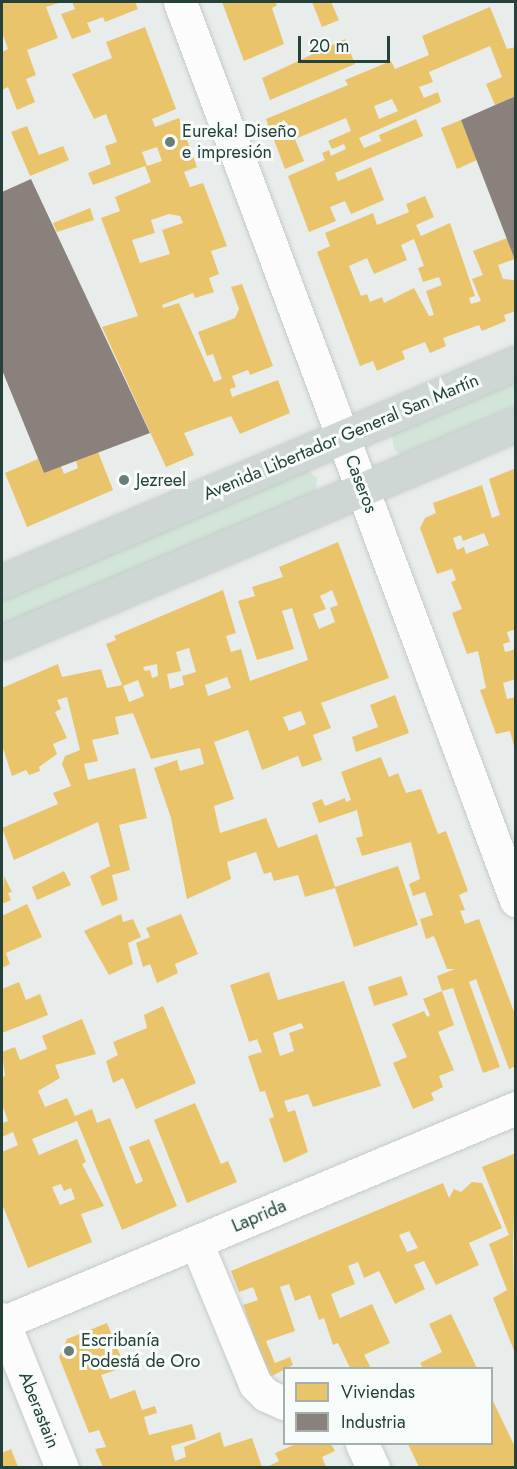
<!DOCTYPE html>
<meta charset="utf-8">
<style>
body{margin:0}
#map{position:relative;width:517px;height:1469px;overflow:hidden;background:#e8edeb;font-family:Jost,sans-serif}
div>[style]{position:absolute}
.green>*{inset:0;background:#d1e6d8}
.homes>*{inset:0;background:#e9c46a}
.industry>*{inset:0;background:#8a817c}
.roads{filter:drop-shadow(0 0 2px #c5cac8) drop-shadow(0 0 2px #c5cac8)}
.minor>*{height:33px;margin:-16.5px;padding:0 16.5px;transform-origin:16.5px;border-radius:16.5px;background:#fcfcfc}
.major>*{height:33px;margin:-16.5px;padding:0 16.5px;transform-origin:16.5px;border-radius:16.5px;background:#cfd7d5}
.dots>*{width:16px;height:16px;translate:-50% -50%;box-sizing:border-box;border:3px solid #f7fbf9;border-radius:50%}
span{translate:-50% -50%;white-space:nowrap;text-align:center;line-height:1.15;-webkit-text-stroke:6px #f7fbf9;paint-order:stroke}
.poi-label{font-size:18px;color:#24423a}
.left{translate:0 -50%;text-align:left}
.street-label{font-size:18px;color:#24423a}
.frame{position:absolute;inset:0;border:3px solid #24423a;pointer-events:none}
.legend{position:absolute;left:283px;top:1367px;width:210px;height:78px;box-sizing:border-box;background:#f7fbf9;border:2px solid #a3b1ad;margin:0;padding:8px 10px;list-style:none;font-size:18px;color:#24423a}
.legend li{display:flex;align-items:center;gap:12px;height:30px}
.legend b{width:30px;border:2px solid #a3b1ad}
.scale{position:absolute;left:298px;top:36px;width:92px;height:27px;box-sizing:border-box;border:3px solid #24423a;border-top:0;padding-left:8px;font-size:18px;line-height:21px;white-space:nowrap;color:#24423a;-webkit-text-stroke:4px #f7fbf9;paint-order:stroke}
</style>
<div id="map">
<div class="green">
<div style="clip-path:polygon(515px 382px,515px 406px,400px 455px,394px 449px,392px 434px)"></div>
<div style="clip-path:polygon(307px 470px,317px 478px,316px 491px,2px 625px,2px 600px)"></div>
</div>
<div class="homes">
<div style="clip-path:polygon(2px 2px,62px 2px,46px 7px,58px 38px,27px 50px,36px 75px,26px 79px,35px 102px,17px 110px,8px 87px,2px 90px,2px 52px,8px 49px,2px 32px)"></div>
<div style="clip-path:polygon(72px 2px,135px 2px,138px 9px,105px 22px,103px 17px,87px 23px,91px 32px,72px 39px,61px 14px,75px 9px)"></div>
<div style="clip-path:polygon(222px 2px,275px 2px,277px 5px,272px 8px,284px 44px,244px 61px)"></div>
<div style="clip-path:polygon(312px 2px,331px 2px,339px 20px,322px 27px)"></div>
<div style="clip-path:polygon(evenodd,490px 7px,507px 49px,516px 47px,516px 96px,495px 105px,486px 84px,502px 77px,490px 46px,429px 72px,433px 82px,419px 87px,424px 98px,438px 92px,441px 102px,359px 138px,364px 148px,381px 141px,379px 135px,416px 119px,423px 136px,335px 173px,338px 181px,371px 167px,384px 200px,351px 214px,345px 201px,330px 207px,336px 221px,309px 232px,288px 176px,325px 160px,322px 153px,329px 150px,331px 156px,346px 149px,344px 144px,332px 149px,328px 141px,351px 131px,346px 118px,295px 139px,304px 161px,285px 169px,266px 119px,348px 85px,345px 80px,391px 61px,395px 69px,429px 55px,422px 36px,490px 7px,392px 99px,398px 111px,379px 119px,374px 106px,392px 99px)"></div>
<div style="clip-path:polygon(evenodd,145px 27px,176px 109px,152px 119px,155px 127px,179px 118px,197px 167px,184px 172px,190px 187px,203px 183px,227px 246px,211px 251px,219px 274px,209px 278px,214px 292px,195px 298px,193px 293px,162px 305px,163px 308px,179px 303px,214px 382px,222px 379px,213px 354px,207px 356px,198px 332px,235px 318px,239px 309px,231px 287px,242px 284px,273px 366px,250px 375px,248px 370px,232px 376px,236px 387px,230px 389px,232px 397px,278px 380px,290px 413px,240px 434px,231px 416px,184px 433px,194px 455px,166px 467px,102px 327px,138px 316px,101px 218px,120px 211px,115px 197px,151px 182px,145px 166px,93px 185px,88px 173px,111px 164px,105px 146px,117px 142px,106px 114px,94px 119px,72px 74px,112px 58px,106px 42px,145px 27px,157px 147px,162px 161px,147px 166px,142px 152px,157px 147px,145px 27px,169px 214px,180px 216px,183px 223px,162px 230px,170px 254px,140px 263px,132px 240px,155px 233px,151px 220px,169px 214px)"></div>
<div style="clip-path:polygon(345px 39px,355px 64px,270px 100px,262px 78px)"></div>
<div style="clip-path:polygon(461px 120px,477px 160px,457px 169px,441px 128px)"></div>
<div style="clip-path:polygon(27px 126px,39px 155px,63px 146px,69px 160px,30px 176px,11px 132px)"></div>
<div style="clip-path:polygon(evenodd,425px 196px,434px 217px,416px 225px,421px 236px,450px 223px,475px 296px,469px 298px,471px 304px,481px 301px,472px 279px,483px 275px,473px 251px,507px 238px,515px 259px,498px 265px,503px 279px,516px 280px,516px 311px,504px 315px,506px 321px,482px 331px,479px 325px,443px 338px,446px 346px,430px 353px,425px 342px,402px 351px,405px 359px,377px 371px,373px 361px,360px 366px,317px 252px,330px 246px,325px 233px,373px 213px,377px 225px,409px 212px,406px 204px,425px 196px,414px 239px,424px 266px,418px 268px,423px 282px,439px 277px,442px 285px,426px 291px,434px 315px,429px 316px,414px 288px,384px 303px,382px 297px,370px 302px,367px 294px,361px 296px,349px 266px,367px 258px,374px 274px,407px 260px,401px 245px,414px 239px)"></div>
<div style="clip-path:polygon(90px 208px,94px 220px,57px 232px,53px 223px)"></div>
<div style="clip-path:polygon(98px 452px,113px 490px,27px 527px,5px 473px,38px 459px,44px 473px,61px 466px,64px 474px,78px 468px,76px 461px)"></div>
<div style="clip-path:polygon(evenodd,516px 468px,516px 629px,507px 632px,510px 642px,503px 644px,505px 652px,516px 649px,516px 679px,503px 683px,507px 699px,516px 697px,515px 750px,510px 731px,496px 734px,480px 690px,486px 688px,478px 651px,467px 654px,452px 613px,462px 609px,451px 582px,456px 580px,452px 569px,437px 574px,420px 528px,425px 518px,436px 513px,433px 503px,482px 485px,492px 518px,500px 515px,489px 479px,516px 468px,484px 533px,489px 545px,466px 554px,464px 547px,457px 550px,453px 538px,461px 535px,463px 541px,484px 533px)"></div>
<div style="clip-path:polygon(evenodd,338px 542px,389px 678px,321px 703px,331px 728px,313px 735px,322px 760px,302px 767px,298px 756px,262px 770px,248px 730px,214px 742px,234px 799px,214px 806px,220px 833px,266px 818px,278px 848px,317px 834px,335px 887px,398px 866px,418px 925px,354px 947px,335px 888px,305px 897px,298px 875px,274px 881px,271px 872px,264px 874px,256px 852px,227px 862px,231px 879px,187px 899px,171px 818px,154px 768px,177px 760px,180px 771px,204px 764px,200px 748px,151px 759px,133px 713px,115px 717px,119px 734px,92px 740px,98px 761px,84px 764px,88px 780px,135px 768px,147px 818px,119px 825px,130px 870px,112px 875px,118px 900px,102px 906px,90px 876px,110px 866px,98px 822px,14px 860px,2px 828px,58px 804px,53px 793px,71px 786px,62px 764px,65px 756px,80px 750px,67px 697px,57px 700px,61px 709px,55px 712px,67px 738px,53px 744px,57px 754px,39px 767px,40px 771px,29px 775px,26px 770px,12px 776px,2px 745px,2px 688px,58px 664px,62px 677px,101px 669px,107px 688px,122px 685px,106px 644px,116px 640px,114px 636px,223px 590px,236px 633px,226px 636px,231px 652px,241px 649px,250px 681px,308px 660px,292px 608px,282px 611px,294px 649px,257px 660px,238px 601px,255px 596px,252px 587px,283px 577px,279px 567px,338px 542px,332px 590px,338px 605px,330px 608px,335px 622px,319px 629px,313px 614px,326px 609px,320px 596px,332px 590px,338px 542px,189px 648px,196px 672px,182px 676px,184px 685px,170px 689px,167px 674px,181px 671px,176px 652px,189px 648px,338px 542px,157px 664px,158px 676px,152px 678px,150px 670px,145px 671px,143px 667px,157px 664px,338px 542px,227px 677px,231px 688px,208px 696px,205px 685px,227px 677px,338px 542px,138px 680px,144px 696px,129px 702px,123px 686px,138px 680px,338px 542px,301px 711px,306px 724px,289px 731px,283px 717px,301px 711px)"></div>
<div style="clip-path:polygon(395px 695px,409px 733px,356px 752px,352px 737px,378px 727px,370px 705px)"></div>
<div style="clip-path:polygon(381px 757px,389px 777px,398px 773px,406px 793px,421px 789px,438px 834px,446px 831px,468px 891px,459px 895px,465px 910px,460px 911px,465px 924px,479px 919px,516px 1017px,516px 1066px,509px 1069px,476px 979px,469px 982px,500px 1067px,483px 1073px,453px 988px,442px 991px,437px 976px,455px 969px,447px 969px,434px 936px,426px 939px,420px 919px,433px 915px,425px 892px,413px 896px,409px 884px,420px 879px,411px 842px,362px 856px,356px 838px,363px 836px,357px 810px,319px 823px,312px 803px,322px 799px,325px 806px,345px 798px,346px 802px,351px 800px,341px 772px)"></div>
<div style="clip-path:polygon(64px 871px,71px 885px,37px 900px,32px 887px)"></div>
<div style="clip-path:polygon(4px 876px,12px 892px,8px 893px,11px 900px,2px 904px)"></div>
<div style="clip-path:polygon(27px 904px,42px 937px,6px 953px,10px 964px,2px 968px,2px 916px)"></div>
<div style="clip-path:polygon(121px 914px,123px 922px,133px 919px,141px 937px,128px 943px,133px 964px,109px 975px,84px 931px)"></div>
<div style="clip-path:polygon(181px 914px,198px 954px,175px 964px,178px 973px,157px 983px,150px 964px,143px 967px,136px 943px,150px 937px,146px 928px)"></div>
<div style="clip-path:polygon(evenodd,269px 972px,278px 1000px,344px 981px,381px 1086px,313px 1107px,308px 1094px,284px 1101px,288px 1112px,295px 1110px,308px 1152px,284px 1163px,269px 1119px,274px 1117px,265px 1091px,260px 1092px,248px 1056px,262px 1052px,257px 1039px,249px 1042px,230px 985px,269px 972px,301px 1023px,304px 1028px,289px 1033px,294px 1051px,280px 1056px,273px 1033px,301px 1023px)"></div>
<div style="clip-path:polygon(401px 976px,408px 995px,374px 1006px,368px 987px)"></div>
<div style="clip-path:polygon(19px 982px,26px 1000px,40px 994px,48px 1015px,2px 1033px,2px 989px)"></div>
<div style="clip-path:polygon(442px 991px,454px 1025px,438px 1032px,454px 1070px,439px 1076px,443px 1087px,431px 1093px,434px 1100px,413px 1109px,393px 1063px,407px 1057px,392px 1024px,424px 1011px,427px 1017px,430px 1015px,423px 999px)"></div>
<div style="clip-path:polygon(163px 1006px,196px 1083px,136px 1109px,123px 1078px,113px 1083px,106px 1061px,118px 1055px,113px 1042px,147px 1028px,144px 1015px)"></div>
<div style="clip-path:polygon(evenodd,82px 1019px,96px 1054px,55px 1065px,60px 1078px,38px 1091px,45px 1107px,67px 1098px,75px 1116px,92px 1109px,97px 1123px,110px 1118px,136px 1184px,143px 1181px,129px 1147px,149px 1139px,177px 1206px,122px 1230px,77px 1121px,32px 1139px,39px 1155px,77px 1139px,86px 1162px,82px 1164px,104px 1206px,81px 1214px,92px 1242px,28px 1268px,2px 1204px,2px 1152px,18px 1145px,13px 1132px,2px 1137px,2px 1123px,8px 1121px,2px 1104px,2px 1077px,5px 1076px,2px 1052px,15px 1047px,20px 1060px,47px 1049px,42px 1036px,82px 1019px,61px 1184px,64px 1191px,71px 1188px,75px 1199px,60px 1205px,52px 1187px,61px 1184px)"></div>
<div style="clip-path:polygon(195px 1103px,221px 1164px,228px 1161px,237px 1182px,187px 1203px,154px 1120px)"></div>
<div style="clip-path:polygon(516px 1153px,513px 1244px,515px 1353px,493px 1298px,507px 1290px,489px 1244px,509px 1235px,482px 1167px)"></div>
<div style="clip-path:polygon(evenodd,472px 1182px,482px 1183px,502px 1228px,469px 1243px,479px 1265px,436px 1285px,424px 1261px,414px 1265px,425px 1289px,395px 1304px,379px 1271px,364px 1278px,358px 1262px,348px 1266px,355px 1284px,331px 1294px,340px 1318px,372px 1304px,390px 1343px,364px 1355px,371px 1368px,350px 1368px,338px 1343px,333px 1345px,324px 1318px,319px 1320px,310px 1295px,295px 1301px,289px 1284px,280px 1287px,295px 1331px,266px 1341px,275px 1363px,290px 1357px,293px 1365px,268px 1378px,243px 1305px,258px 1300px,253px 1287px,239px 1292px,231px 1271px,443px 1183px,449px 1198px,454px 1189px,461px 1192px,472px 1182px,409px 1231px,418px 1248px,407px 1252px,399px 1235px,409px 1231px)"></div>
<div style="clip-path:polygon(451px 1314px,477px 1368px,423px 1368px,420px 1363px,442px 1352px,429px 1324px)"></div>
<div style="clip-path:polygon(107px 1323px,125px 1367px,101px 1375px,110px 1399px,135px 1390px,142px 1410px,155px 1406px,157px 1413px,144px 1417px,149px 1435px,192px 1424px,196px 1439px,171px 1446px,175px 1461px,186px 1457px,184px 1447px,220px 1432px,224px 1447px,252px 1438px,262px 1467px,103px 1467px,95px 1449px,106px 1447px,99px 1430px,89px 1433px,59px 1357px,67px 1339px)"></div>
<div style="clip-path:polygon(492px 1399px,516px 1449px,516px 1467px,419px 1467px,408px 1444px,492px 1444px)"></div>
<div style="clip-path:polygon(296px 1444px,331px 1444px,335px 1451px,322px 1457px,326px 1467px,267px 1467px,279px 1461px,275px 1453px)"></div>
<div style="clip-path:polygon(11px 1449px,18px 1467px,2px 1467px,2px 1453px)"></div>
</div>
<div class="industry">
<div style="clip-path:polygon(516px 96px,516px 260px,515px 260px,461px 120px)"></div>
<div style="clip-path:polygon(31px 179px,150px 433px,44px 473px,2px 370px,2px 192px)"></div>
</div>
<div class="roads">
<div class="minor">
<div style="left:180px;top:2px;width:959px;rotate:69.49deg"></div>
<div style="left:196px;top:1242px;width:154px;rotate:67.4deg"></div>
<div style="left:255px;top:1384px;width:16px;rotate:45deg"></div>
<div style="left:266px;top:1395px;width:20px;rotate:24deg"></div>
<div style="left:2px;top:1319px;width:161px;rotate:68.1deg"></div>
<div style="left:2px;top:1323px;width:557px;rotate:-22.7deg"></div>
<div style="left:362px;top:1444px;width:26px;rotate:65deg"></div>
</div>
<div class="major">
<div style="left:2px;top:582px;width:559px;rotate:-23.08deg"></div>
<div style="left:2px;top:642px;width:558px;rotate:-22.98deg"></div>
</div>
</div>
<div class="dots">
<div style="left:170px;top:142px;background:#697e78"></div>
<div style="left:124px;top:480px;background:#697e78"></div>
<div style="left:69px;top:1351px;background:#697e78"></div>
</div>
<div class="poi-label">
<span class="left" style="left:182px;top:142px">Eureka! Diseño<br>e impresión</span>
<span class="left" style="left:136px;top:480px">Jezreel</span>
<span class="left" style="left:81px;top:1351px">Escribanía<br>Podestá de Oro</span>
</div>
<div class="street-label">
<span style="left:341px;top:437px;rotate:-23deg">Avenida Libertador General San Martín</span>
<span style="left:361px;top:484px;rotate:69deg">Caseros</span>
<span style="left:259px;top:1216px;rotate:-23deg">Laprida</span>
<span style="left:39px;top:1410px;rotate:68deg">Aberastain</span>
</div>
<div class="frame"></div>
<ul class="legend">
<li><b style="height:16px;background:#e9c46a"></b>Viviendas</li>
<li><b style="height:16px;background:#8a817c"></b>Industria</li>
</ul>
<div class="scale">20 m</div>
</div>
